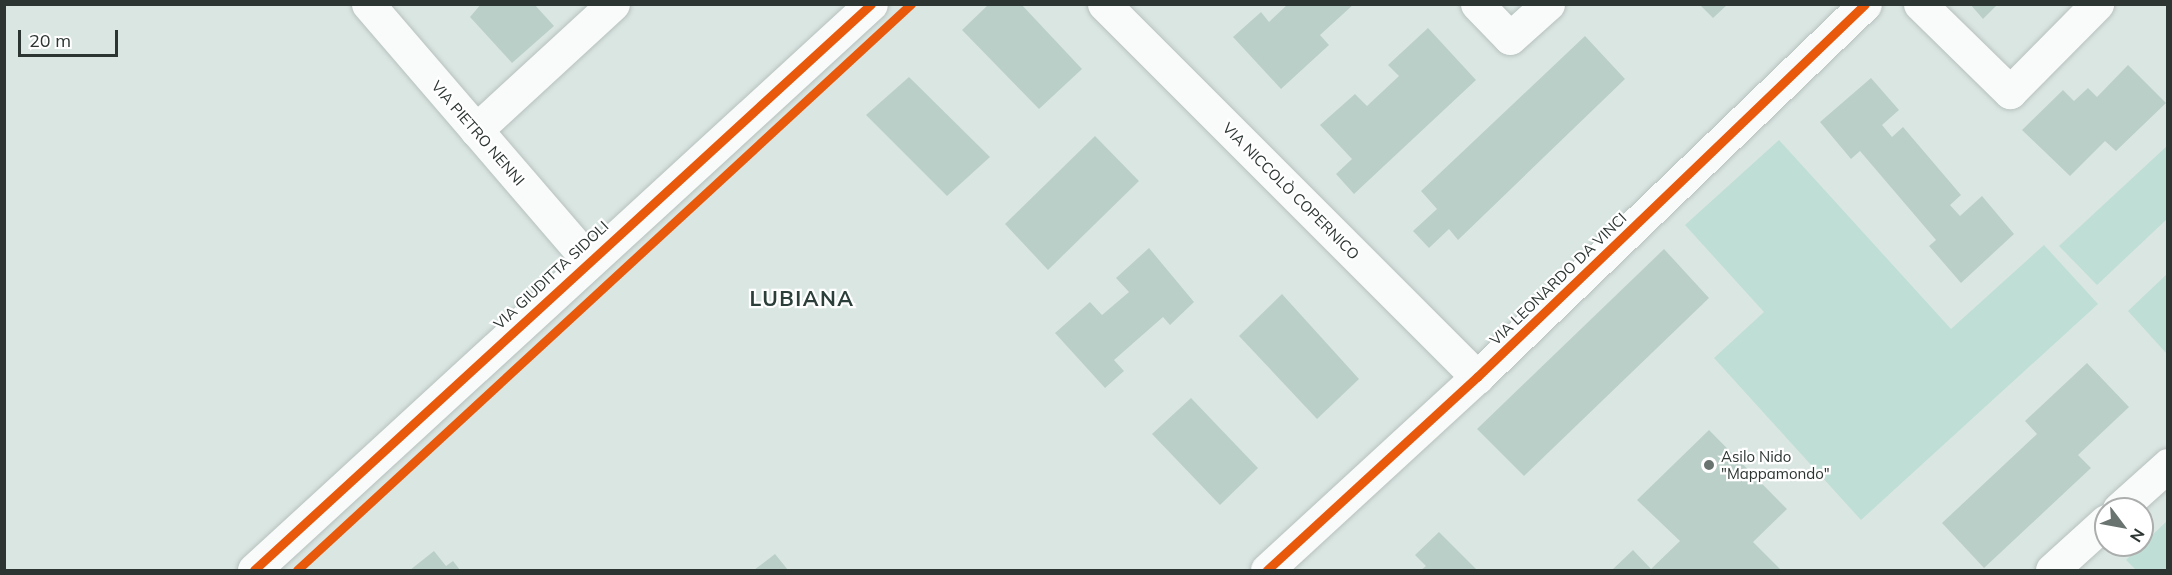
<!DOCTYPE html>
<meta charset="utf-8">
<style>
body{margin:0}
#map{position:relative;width:2172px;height:575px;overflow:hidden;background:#dae6e2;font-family:Mulish,sans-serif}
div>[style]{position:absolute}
.green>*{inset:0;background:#bfded5}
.building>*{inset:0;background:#bbcfc9}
.roads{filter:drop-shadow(0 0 2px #b7c1be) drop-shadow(0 0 2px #b7c1be)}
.minor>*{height:33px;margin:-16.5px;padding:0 16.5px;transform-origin:16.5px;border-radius:16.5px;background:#f9fbfb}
.cycleway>*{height:9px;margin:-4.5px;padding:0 4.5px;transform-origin:4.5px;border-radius:4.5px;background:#e8590c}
.dots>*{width:16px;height:16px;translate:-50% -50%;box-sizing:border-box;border:3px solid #fff;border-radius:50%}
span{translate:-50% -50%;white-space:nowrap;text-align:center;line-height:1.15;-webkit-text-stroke:4.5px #fff;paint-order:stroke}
.street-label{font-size:15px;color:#2c3532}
.poi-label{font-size:15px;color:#2c3532}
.left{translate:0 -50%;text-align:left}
.district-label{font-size:21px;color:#2b3e39;font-weight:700;letter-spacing:1.5px}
.frame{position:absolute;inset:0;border:6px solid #2c3532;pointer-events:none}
.north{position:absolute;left:2094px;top:497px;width:60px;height:60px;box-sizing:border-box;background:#fff;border:2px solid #abaead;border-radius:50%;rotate:122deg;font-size:16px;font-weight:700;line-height:24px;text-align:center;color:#2c3532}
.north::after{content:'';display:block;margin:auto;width:21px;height:27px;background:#697370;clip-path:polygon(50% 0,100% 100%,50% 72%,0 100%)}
.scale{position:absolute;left:18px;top:30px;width:100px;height:27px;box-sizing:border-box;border:3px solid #2c3532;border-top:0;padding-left:8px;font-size:18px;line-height:21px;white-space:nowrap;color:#2c3532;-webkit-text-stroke:4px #fff;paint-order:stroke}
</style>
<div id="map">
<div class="green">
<div style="clip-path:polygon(1779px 140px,1951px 329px,2044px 245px,2098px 304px,1861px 520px,1714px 358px,1764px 312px,1685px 225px)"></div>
<div style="clip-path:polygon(2167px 146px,2167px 219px,2097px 285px,2059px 246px)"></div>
<div style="clip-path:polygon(2167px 274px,2167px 354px,2128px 311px)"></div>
<div style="clip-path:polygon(2167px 521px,2167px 570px,2136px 570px,2126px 560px)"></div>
</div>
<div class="building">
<div style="clip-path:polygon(481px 4px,534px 4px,554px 26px,512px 63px,470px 17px)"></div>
<div style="clip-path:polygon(989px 4px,1021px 4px,1082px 69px,1039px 109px,962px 30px)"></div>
<div style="clip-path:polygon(1288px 4px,1354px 4px,1320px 35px,1329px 45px,1281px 89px,1233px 37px,1261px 12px,1269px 22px)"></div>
<div style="clip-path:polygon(1699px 4px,1728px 4px,1713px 18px)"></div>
<div style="clip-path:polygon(1970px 4px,1998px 4px,1983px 19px)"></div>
<div style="clip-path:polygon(1428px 28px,1476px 80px,1354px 194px,1336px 174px,1352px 159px,1320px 125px,1355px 94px,1367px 106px,1399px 76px,1388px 65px)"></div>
<div style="clip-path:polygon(1585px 36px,1625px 79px,1458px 240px,1449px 229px,1429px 248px,1413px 231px,1437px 209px,1421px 191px)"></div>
<div style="clip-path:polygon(2128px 65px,2166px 103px,2116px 151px,2105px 141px,2070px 176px,2022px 130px,2063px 90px,2074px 101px,2088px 88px,2097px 97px)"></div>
<div style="clip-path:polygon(909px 77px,990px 157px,947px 196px,866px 115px)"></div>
<div style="clip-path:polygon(1871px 78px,1899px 110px,1882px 125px,1892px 137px,1903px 127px,1961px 195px,1950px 205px,1960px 216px,1982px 196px,2014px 234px,1961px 283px,1929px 246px,1936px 240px,1860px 151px,1851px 159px,1820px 122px)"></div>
<div style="clip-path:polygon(1095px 136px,1139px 181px,1048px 270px,1005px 224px)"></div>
<div style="clip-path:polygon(1149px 248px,1194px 302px,1170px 325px,1163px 317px,1114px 360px,1124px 371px,1105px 388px,1055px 333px,1090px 302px,1102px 315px,1129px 292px,1116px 278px)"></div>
<div style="clip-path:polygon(1664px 249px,1709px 298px,1524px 476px,1477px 429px)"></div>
<div style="clip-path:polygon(1282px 294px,1359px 379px,1317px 419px,1239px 336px)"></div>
<div style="clip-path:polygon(2087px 363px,2129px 407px,2078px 455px,2091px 468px,1984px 568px,1942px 523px,2037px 434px,2025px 421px)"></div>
<div style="clip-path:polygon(1191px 398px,1258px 468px,1220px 505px,1152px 434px)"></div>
<div style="clip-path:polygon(1709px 430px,1787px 509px,1753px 542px,1781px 570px,1612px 570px,1633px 550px,1651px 569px,1680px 541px,1637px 500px)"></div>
<div style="clip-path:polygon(1439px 532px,1477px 570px,1421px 570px,1426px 566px,1415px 555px)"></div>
<div style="clip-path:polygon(434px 551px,446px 566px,453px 561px,460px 570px,410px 570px)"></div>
<div style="clip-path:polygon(775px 554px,788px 570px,754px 570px)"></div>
</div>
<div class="roads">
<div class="minor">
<div style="left:368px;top:4px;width:339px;rotate:49.3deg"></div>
<div style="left:1104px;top:4px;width:528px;rotate:45deg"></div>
<div style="left:1477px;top:4px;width:47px;rotate:45.9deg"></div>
<div style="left:1510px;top:38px;width:51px;rotate:-41.8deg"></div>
<div style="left:1920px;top:4px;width:126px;rotate:44.4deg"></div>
<div style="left:2010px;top:92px;width:124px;rotate:-45.3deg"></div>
<div style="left:476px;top:130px;width:186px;rotate:-42.6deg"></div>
<div style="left:2119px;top:509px;width:66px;rotate:-41.9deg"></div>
<div style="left:254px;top:570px;width:837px;rotate:-42.53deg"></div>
<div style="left:1267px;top:570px;width:285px;rotate:-42.6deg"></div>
<div style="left:1477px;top:377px;width:538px;rotate:-43.87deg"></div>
<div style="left:2052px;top:570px;width:73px;rotate:-42.2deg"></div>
</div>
</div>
<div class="cycleway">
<div style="left:254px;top:570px;width:837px;rotate:-42.53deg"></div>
<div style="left:297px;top:570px;width:835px;rotate:-42.67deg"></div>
<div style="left:1267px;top:570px;width:285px;rotate:-42.6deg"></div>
<div style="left:1477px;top:377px;width:538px;rotate:-43.87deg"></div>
</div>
<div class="dots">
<div style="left:1709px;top:465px;background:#697370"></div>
</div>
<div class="street-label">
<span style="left:478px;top:133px;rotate:49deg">VIA PIETRO NENNI</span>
<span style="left:1291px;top:191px;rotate:45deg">VIA NICCOLÒ COPERNICO</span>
<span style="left:551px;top:275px;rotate:-43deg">VIA GIUDITTA SIDOLI</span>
<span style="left:1558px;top:279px;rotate:-44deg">VIA LEONARDO DA VINCI</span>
</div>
<div class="poi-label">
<span class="left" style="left:1721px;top:465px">Asilo Nido<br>"Mappamondo"</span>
</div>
<div class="district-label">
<span style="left:802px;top:298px">LUBIANA</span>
</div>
<div class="frame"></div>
<div class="north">N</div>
<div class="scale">20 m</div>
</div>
